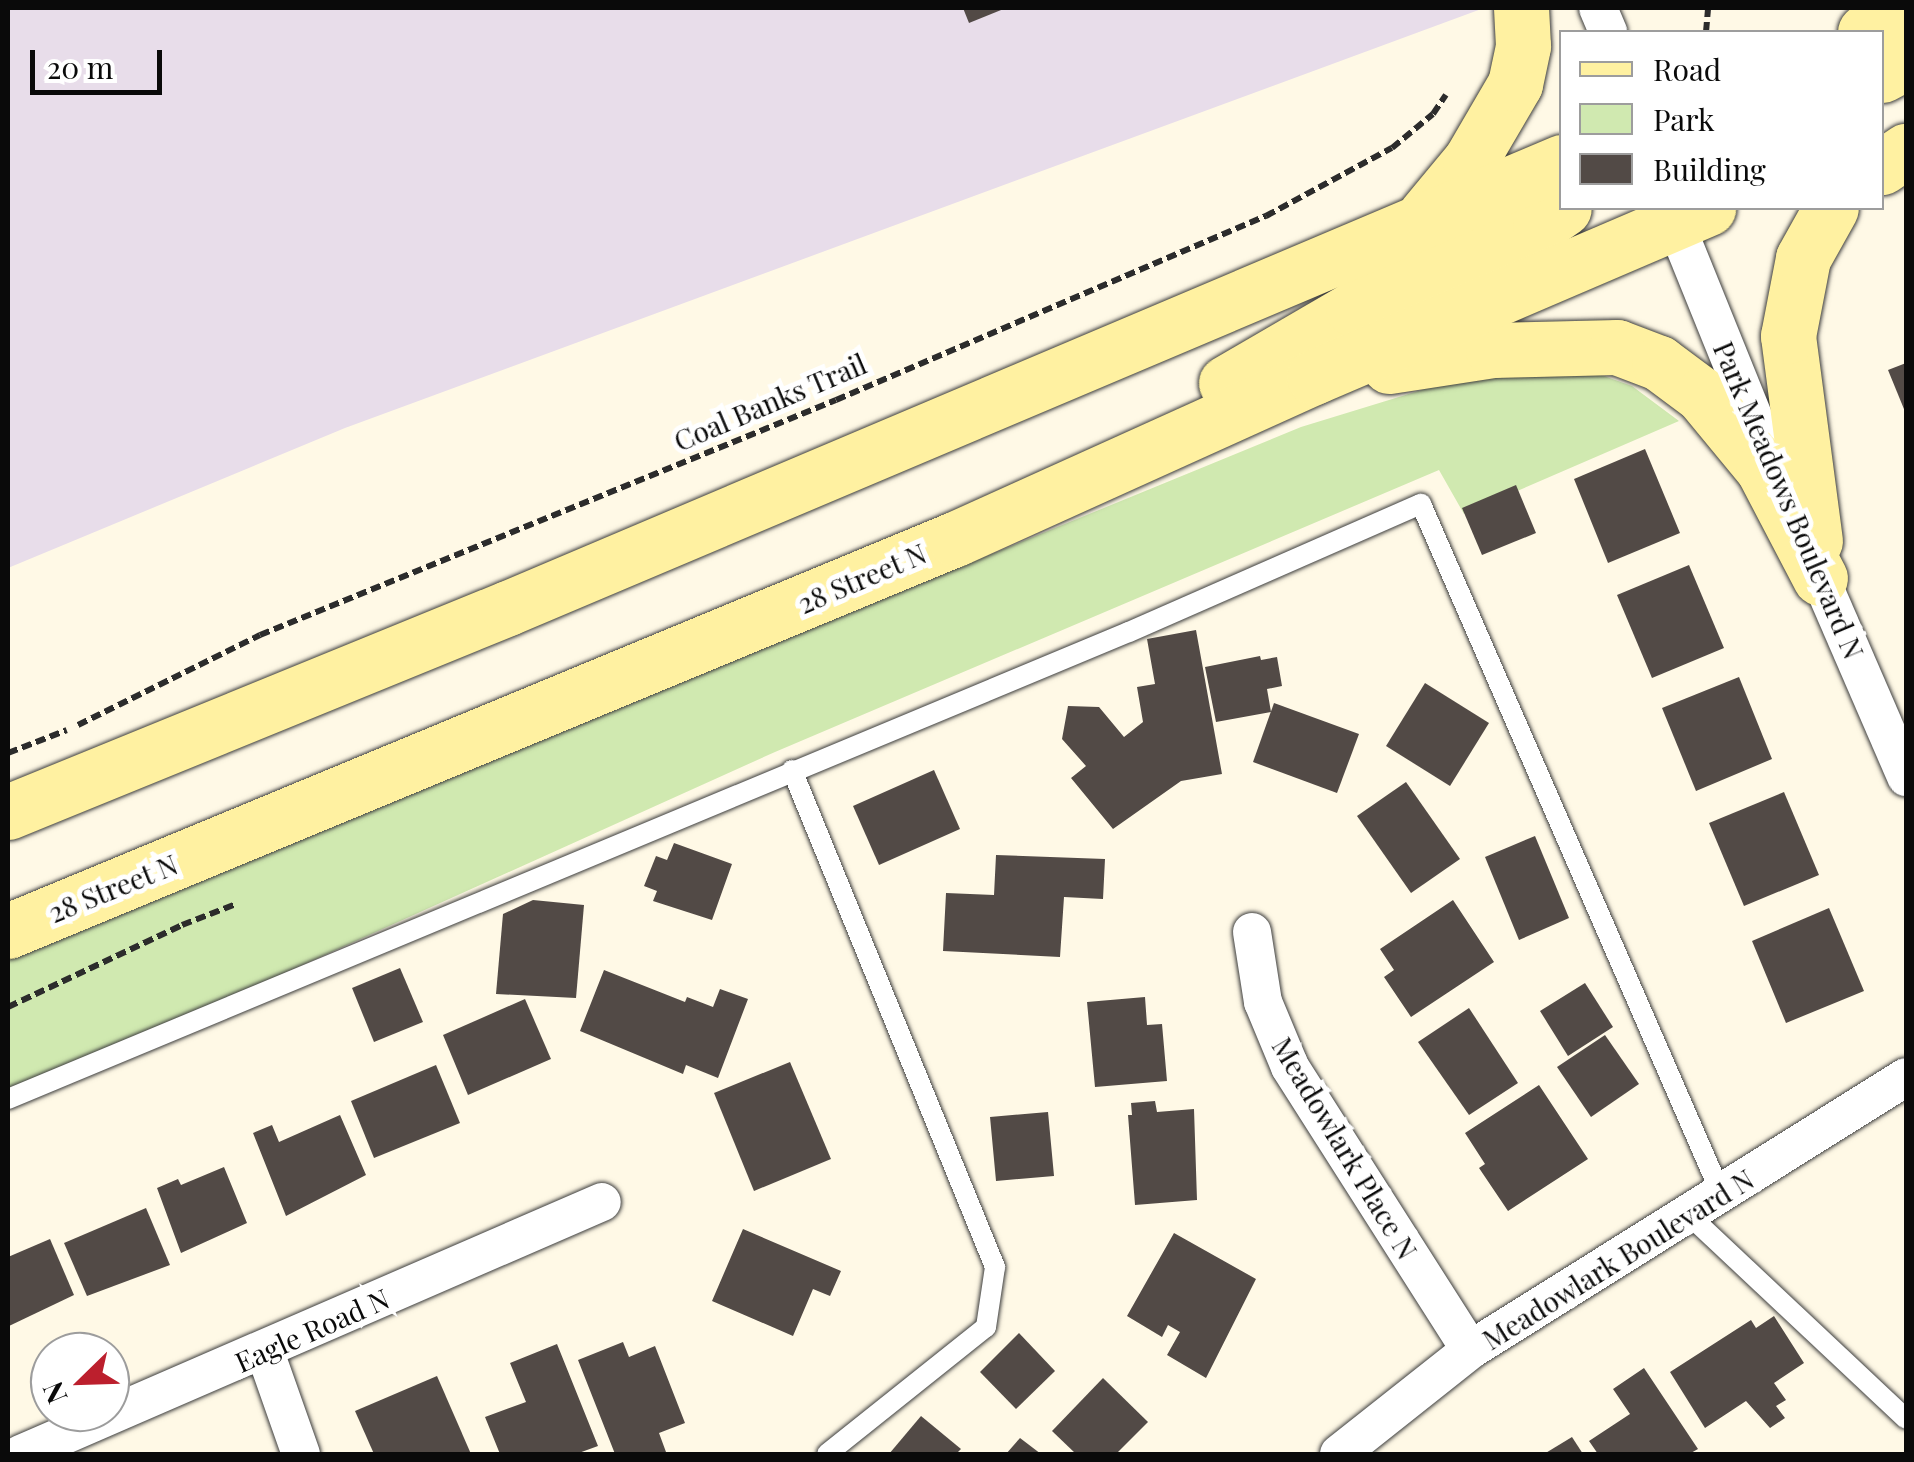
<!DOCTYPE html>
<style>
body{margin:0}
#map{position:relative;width:1914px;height:1462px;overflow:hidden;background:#fff9e6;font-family:"Playfair Display",serif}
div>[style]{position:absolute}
.industrial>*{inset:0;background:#e8ddea}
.green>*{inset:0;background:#d0e9b0}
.building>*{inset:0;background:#524a46}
.path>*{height:6px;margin-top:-3px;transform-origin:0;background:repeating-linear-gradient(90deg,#2c2c2c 0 10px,transparent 0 15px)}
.roads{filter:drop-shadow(0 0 2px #3d3d3d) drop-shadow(0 0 2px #3d3d3d)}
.lane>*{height:20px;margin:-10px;padding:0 10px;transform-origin:10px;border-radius:10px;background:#fff}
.street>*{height:38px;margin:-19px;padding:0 19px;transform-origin:19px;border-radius:19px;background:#fff}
.secondary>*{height:55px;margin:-27.5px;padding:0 27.5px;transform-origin:27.5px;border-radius:27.5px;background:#fff1a1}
span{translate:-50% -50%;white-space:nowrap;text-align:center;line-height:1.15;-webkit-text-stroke:10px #fff;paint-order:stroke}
.street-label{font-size:28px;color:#0a0a0a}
.frame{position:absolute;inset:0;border:10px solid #0a0a0a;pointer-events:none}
.legend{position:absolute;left:1559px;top:30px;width:325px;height:180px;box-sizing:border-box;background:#fff;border:2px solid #9d9d9d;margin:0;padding:12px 18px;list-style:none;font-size:30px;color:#0a0a0a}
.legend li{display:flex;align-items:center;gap:20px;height:50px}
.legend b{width:50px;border:2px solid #9d9d9d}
.north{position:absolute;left:30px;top:1332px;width:100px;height:100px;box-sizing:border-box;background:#fff;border:2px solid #9d9d9d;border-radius:50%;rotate:247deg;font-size:28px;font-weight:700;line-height:40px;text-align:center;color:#0a0a0a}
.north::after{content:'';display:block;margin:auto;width:35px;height:45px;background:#bc1f2d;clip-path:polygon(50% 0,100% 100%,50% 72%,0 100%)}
.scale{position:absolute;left:30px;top:50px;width:132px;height:45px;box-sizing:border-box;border:5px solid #0a0a0a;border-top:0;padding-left:12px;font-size:30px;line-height:35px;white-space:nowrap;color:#0a0a0a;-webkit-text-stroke:8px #fff;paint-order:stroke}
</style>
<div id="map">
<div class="industrial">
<div style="clip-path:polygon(8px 8px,1484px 8px,345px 428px,8px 568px)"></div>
</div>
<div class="green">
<div style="clip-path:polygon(1576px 366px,1632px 386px,1679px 421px,1464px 514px,1439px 470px,775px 752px,8px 1098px,8px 958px,1301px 427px,1438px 385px)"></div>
</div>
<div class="building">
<div style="clip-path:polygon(963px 8px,1006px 8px,969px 23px)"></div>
<div style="clip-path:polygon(1906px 363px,1906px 414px,1888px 370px)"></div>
<div style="clip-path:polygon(1645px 449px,1680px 533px,1608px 563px,1574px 479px)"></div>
<div style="clip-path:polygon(1516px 485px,1536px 533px,1482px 555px,1462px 508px)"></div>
<div style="clip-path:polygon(1689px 565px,1724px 648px,1652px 678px,1617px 595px)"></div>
<div style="clip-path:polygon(1196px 630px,1222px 774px,1181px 781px,1113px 829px,1071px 778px,1086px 766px,1062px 739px,1068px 706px,1099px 707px,1124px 737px,1143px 722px,1137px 687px,1155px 684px,1147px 639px)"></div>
<div style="clip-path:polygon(1260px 656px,1261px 660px,1277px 657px,1282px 686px,1267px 689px,1271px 712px,1216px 722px,1205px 667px)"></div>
<div style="clip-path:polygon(1739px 677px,1772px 759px,1696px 791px,1662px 708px)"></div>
<div style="clip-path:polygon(1425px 683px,1489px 723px,1450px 786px,1386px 746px)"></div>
<div style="clip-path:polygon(1274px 703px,1359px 734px,1337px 793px,1253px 762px)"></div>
<div style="clip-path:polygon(934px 770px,960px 829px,879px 865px,853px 806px)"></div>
<div style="clip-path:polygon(1406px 782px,1460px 859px,1411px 893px,1357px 816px)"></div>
<div style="clip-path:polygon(1784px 792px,1819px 875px,1744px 906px,1709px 823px)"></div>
<div style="clip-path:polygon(1535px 836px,1569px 918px,1519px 940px,1485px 857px)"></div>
<div style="clip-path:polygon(674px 843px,732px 864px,712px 920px,653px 901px,657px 891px,644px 886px,656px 856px,667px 860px)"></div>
<div style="clip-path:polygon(996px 855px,1105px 859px,1103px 899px,1064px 897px,1060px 957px,943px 951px,946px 893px,994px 895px)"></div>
<div style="clip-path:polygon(533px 900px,584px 905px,576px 998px,496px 994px,503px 914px)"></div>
<div style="clip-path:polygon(1453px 900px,1494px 962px,1411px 1017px,1384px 977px,1394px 970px,1380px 949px)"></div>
<div style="clip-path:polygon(1829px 908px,1864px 991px,1786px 1023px,1752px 941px)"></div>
<div style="clip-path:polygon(400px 968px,423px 1022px,374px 1042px,352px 988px)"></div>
<div style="clip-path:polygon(604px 970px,685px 1002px,687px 997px,713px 1007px,720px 989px,748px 999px,718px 1078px,686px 1065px,683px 1074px,580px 1031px)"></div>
<div style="clip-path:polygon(1585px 983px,1613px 1027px,1568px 1056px,1540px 1011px)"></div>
<div style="clip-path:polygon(1145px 997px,1147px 1025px,1162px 1024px,1167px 1081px,1095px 1087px,1087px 1002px)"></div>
<div style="clip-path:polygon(525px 999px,551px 1059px,468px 1095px,443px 1035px)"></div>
<div style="clip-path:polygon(1469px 1008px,1518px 1083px,1469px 1115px,1418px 1042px)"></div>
<div style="clip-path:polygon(1605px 1035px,1639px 1084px,1591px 1117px,1557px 1067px)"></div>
<div style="clip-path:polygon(790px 1062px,831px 1159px,754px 1191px,714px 1093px)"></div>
<div style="clip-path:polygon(436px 1065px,460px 1123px,374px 1158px,351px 1101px)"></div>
<div style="clip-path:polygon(1539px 1085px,1588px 1159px,1508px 1211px,1479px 1168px,1485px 1164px,1465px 1133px)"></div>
<div style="clip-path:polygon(1155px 1101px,1157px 1112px,1194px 1109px,1197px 1200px,1135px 1205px,1128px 1115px,1132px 1115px,1131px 1103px)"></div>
<div style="clip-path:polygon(1048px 1112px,1054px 1176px,996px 1181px,990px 1117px)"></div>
<div style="clip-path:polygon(340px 1115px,366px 1175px,286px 1216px,253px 1133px,272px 1125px,279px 1142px)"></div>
<div style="clip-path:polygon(224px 1167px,247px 1223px,181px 1253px,157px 1188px,178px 1179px,181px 1185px)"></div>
<div style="clip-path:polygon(146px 1208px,170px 1265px,87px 1296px,64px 1243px)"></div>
<div style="clip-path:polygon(743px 1229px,841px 1271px,830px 1296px,813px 1289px,793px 1336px,712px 1301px)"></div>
<div style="clip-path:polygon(1174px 1233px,1256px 1279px,1206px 1378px,1167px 1355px,1180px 1332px,1168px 1325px,1162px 1337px,1127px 1316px)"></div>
<div style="clip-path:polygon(50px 1239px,74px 1295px,9px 1326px,8px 1257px)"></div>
<div style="clip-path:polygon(1774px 1316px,1804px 1363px,1774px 1383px,1786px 1400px,1776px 1406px,1785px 1418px,1770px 1428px,1746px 1401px,1705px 1428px,1670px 1372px,1751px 1320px,1756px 1328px)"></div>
<div style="clip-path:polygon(1019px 1333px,1055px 1371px,1016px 1409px,980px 1372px)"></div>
<div style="clip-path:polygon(623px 1342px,629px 1357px,655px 1346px,685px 1423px,659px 1433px,666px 1452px,660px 1454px,615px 1454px,578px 1360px)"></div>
<div style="clip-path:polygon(557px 1344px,598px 1446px,576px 1454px,500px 1454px,485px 1417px,526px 1402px,510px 1363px)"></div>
<div style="clip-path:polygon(1644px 1368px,1698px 1449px,1689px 1454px,1598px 1454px,1589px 1441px,1630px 1414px,1613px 1389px)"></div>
<div style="clip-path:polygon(437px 1376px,471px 1454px,374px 1454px,355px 1411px)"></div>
<div style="clip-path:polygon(1103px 1378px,1148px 1422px,1116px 1454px,1076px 1454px,1052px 1431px)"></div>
<div style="clip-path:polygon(921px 1416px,961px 1449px,956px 1454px,889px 1454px)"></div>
<div style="clip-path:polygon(1572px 1437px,1583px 1454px,1544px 1454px)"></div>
<div style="clip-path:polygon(1020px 1438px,1041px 1454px,1006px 1454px)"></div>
</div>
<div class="path">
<div style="left:1706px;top:32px;width:24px;rotate:-85deg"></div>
<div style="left:78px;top:725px;width:203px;rotate:-26.3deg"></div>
<div style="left:260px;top:635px;width:622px;rotate:-22.19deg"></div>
<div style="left:836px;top:400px;width:468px;rotate:-23.2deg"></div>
<div style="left:1266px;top:216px;width:143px;rotate:-28.4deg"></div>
<div style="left:1392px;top:148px;width:53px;rotate:-39.7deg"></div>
<div style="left:1433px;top:114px;width:23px;rotate:-56deg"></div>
<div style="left:8px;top:753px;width:63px;rotate:-21.3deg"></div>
<div style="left:8px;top:1007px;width:192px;rotate:-25.2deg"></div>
<div style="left:182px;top:925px;width:58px;rotate:-21.3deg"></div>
</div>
<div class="roads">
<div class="lane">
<div style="left:792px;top:770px;width:537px;rotate:67.78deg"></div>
<div style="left:995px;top:1267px;width:61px;rotate:98.5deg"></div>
<div style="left:986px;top:1327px;width:203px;rotate:141.4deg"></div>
<div style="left:8px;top:1099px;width:1214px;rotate:-22.62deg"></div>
<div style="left:1129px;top:632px;width:319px;rotate:-23.7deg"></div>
<div style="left:1421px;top:504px;width:755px;rotate:66.49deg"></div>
<div style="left:1690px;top:1216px;width:296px;rotate:43.2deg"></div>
</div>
<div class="street">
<div style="left:1598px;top:8px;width:26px;rotate:67deg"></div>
<div style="left:1669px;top:208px;width:267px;rotate:68deg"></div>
<div style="left:1811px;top:557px;width:240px;rotate:66.6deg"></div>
<div style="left:1252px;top:932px;width:71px;rotate:81.1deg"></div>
<div style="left:1263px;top:1002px;width:70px;rotate:67.4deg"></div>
<div style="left:1290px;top:1067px;width:335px;rotate:57.5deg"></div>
<div style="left:265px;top:1352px;width:108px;rotate:70.6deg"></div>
<div style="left:21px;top:1454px;width:633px;rotate:-23.45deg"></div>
<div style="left:1339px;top:1454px;width:167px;rotate:-38.4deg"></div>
<div style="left:1470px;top:1350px;width:514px;rotate:-32.05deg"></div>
</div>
<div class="secondary">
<div style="left:1865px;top:32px;width:44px;rotate:-22.5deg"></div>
<div style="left:1882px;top:75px;width:27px;rotate:-28deg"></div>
<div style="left:1882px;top:167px;width:29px;rotate:-34deg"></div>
<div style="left:1425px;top:215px;width:70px;rotate:-50.2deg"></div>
<div style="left:1470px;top:161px;width:89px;rotate:-59.7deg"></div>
<div style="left:1515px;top:84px;width:39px;rotate:-78deg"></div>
<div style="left:1523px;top:46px;width:38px;rotate:-93deg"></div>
<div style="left:1389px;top:366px;width:105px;rotate:-8.7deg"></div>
<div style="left:1493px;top:350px;width:124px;rotate:-1.4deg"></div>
<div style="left:1617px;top:347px;width:45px;rotate:20.9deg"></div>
<div style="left:1659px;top:363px;width:54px;rotate:36.7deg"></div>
<div style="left:1702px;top:395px;width:96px;rotate:50.5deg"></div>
<div style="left:1763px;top:469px;width:123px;rotate:62.4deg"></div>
<div style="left:1226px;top:383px;width:147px;rotate:-30.2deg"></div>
<div style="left:1353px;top:309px;width:205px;rotate:-24.2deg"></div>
<div style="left:1540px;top:225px;width:29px;rotate:-35deg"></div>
<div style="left:1815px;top:541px;width:207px;rotate:-97.5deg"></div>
<div style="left:1788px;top:336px;width:79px;rotate:-79.1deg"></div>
<div style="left:1803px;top:258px;width:57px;rotate:-60.8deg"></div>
<div style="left:8px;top:812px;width:540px;rotate:-22.2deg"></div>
<div style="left:508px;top:608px;width:1144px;rotate:-22.94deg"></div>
<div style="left:8px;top:931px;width:1025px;rotate:-22.49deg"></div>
<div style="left:955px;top:539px;width:394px;rotate:-24.3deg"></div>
<div style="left:1314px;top:377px;width:429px;rotate:-23.2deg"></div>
</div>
</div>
<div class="street-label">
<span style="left:770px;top:402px;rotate:-23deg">Coal Banks Trail</span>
<span style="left:1789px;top:500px;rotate:67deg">Park Meadows Boulevard N</span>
<span style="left:862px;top:578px;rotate:-23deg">28 Street N</span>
<span style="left:113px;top:888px;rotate:-22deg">28 Street N</span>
<span style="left:1345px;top:1148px;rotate:59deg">Meadowlark Place N</span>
<span style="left:1618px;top:1259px;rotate:-32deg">Meadowlark Boulevard N</span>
<span style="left:312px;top:1330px;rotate:-24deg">Eagle Road N</span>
</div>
<div class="frame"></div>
<ul class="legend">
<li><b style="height:12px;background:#fff1a1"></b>Road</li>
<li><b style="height:28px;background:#d0e9b0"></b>Park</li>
<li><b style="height:28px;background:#524a46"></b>Building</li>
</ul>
<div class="north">N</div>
<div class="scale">20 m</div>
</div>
